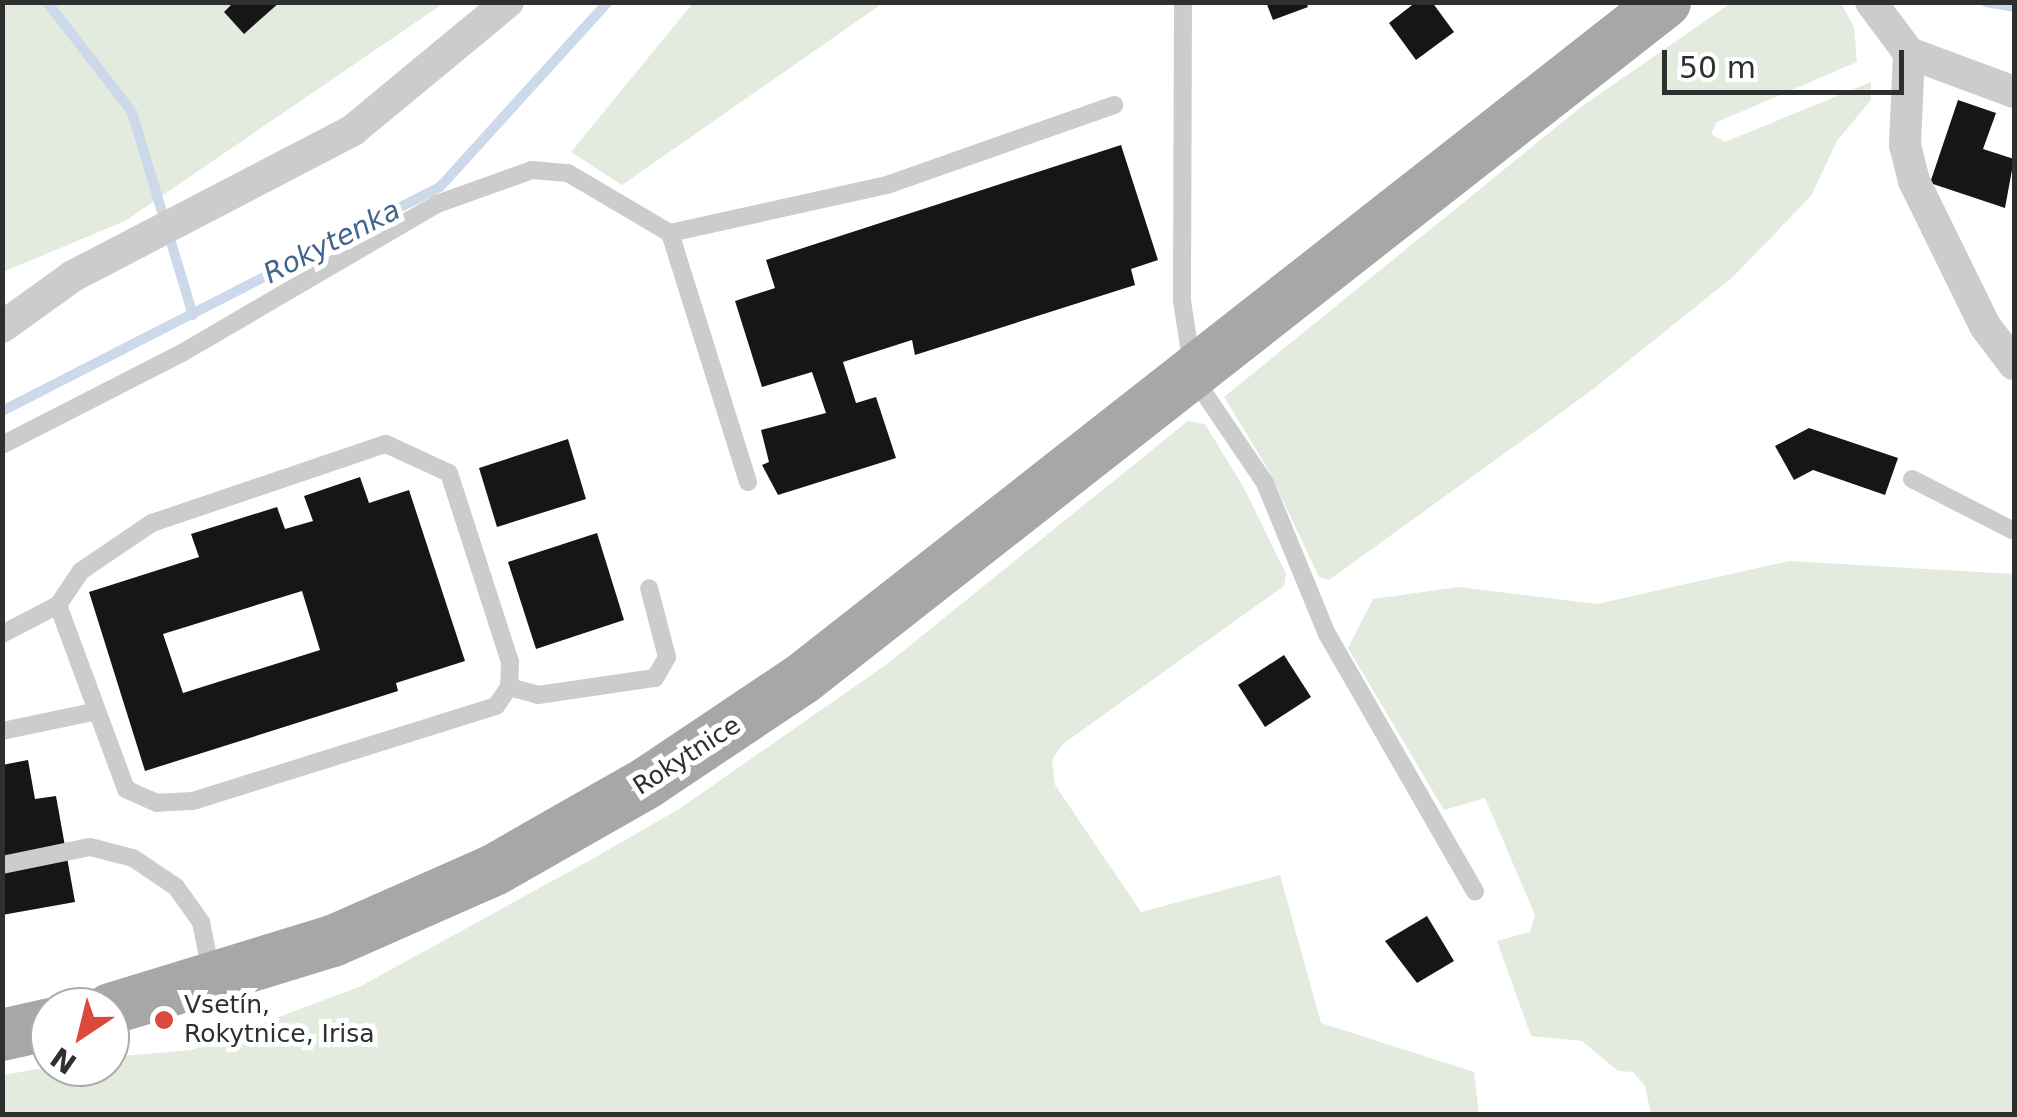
<!DOCTYPE html>
<meta charset="utf-8">
<style>
body{margin:0}
#map{position:relative;width:2017px;height:1117px;overflow:hidden;background:#fff;font-family:"DejaVu Sans",sans-serif}
div>[style]{position:absolute}
.green>*{inset:0;background:#e2ebdd}
.stream>*{height:10px;margin:-5px;padding:0 5px;transform-origin:5px;border-radius:5px;background:#cbd9ea}
.building>*{inset:0;background:#161616}
.service>*{height:18px;margin:-9px;padding:0 9px;transform-origin:9px;border-radius:9px;background:#ccc}
.minor>*{height:32px;margin:-16px;padding:0 16px;transform-origin:16px;border-radius:16px;background:#ccc}
.primary>*{height:52px;margin:-26px;padding:0 26px;transform-origin:26px;border-radius:26px;background:#a7a7a7}
.dots>*{width:28px;height:28px;translate:-50% -50%;box-sizing:border-box;border:5px solid #fff;border-radius:50%}
span{translate:-50% -50%;white-space:nowrap;text-align:center;line-height:1.15;-webkit-text-stroke:10px #fff;paint-order:stroke}
.street-label{font-size:25px;color:#2f2f2f}
.poi-label{font-size:25px;color:#2f2f2f}
.left{translate:0 -50%;text-align:left}
.water-label{font-size:28px;color:#42638c;font-style:italic}
.frame{position:absolute;inset:0;border:5px solid #2f2f2f;pointer-events:none}
.north{position:absolute;left:30px;top:987px;width:100px;height:100px;box-sizing:border-box;background:#fff;border:2px solid #acacac;border-radius:50%;rotate:215deg;font-size:28px;font-weight:700;line-height:40px;text-align:center;color:#2f2f2f}
.north::after{content:'';display:block;margin:auto;width:35px;height:45px;background:#da4a3c;clip-path:polygon(50% 0,100% 100%,50% 72%,0 100%)}
.scale{position:absolute;left:1662px;top:50px;width:242px;height:45px;box-sizing:border-box;border:5px solid #2f2f2f;border-top:0;padding-left:12px;font-size:30px;line-height:35px;white-space:nowrap;color:#2f2f2f;-webkit-text-stroke:8px #fff;paint-order:stroke}
</style>
<div id="map">
<div class="green">
<div style="clip-path:polygon(3px 3px,444px 3px,125px 221px,3px 272px)"></div>
<div style="clip-path:polygon(693px 3px,883px 3px,622px 185px,571px 152px)"></div>
<div style="clip-path:polygon(1731px 3px,1841px 3px,1854px 27px,1857px 62px,1717px 122px,1711px 134px,1725px 142px,1871px 82px,1871px 100px,1837px 141px,1811px 196px,1733px 277px,1592px 390px,1329px 580px,1319px 577px,1269px 471px,1224px 397px,1581px 107px)"></div>
<div style="clip-path:polygon(1188px 421px,1205px 424px,1244px 488px,1286px 574px,1284px 586px,1063px 744px,1052px 760px,1055px 785px,1141px 912px,1280px 875px,1321px 1023px,1474px 1072px,1479px 1114px,3px 1114px,3px 1075px,50px 1067px,110px 1067px,110px 1057px,192px 1050px,361px 986px,594px 858px,679px 809px,887px 664px)"></div>
<div style="clip-path:polygon(1789px 561px,2014px 574px,2014px 1114px,1651px 1114px,1645px 1086px,1633px 1072px,1618px 1071px,1582px 1041px,1531px 1036px,1497px 941px,1530px 932px,1535px 915px,1485px 798px,1444px 810px,1348px 648px,1373px 599px,1458px 587px,1597px 604px)"></div>
</div>
<div class="stream">
<div style="left:47px;top:2px;width:139px;rotate:52.3deg"></div>
<div style="left:132px;top:112px;width:212px;rotate:73.3deg"></div>
<div style="left:1986px;top:2px;width:28px;rotate:10deg"></div>
<div style="left:2px;top:411px;width:492px;rotate:-27.1deg"></div>
<div style="left:440px;top:187px;width:250px;rotate:-47.8deg"></div>
</div>
<div class="building">
<div style="clip-path:polygon(234px 2px,280px 2px,244px 34px,224px 12px)"></div>
<div style="clip-path:polygon(1266px 2px,1306px 2px,1308px 7px,1273px 20px)"></div>
<div style="clip-path:polygon(1416px 2px,1432px 2px,1454px 32px,1416px 60px,1389px 23px)"></div>
<div style="clip-path:polygon(1958px 100px,1996px 113px,1983px 149px,2014px 159px,2005px 208px,1930px 183px)"></div>
<div style="clip-path:polygon(1121px 145px,1158px 260px,1131px 269px,1135px 285px,915px 355px,912px 340px,843px 362px,856px 403px,876px 397px,896px 458px,778px 495px,762px 465px,769px 462px,761px 430px,826px 413px,812px 372px,762px 387px,735px 301px,775px 288px,766px 260px)"></div>
<div style="clip-path:polygon(1809px 428px,1898px 458px,1885px 495px,1813px 470px,1794px 480px,1775px 446px)"></div>
<div style="clip-path:polygon(568px 439px,586px 499px,497px 527px,479px 468px)"></div>
<div style="clip-path:polygon(evenodd,360px 477px,369px 503px,409px 490px,465px 661px,396px 683px,398px 691px,145px 771px,89px 592px,199px 557px,191px 534px,277px 507px,285px 529px,313px 521px,304px 496px,360px 477px,302px 591px,320px 650px,183px 693px,163px 634px,302px 591px)"></div>
<div style="clip-path:polygon(597px 533px,624px 620px,536px 649px,508px 562px)"></div>
<div style="clip-path:polygon(1284px 655px,1311px 697px,1265px 727px,1238px 685px)"></div>
<div style="clip-path:polygon(28px 760px,35px 799px,56px 796px,75px 902px,2px 915px,2px 765px)"></div>
<div style="clip-path:polygon(1427px 916px,1454px 961px,1417px 983px,1385px 941px)"></div>
</div>
<div class="service">
<div style="left:1183px;top:2px;width:299px;rotate:90.2deg"></div>
<div style="left:1182px;top:301px;width:78px;rotate:81.1deg"></div>
<div style="left:1194px;top:378px;width:127px;rotate:55.9deg"></div>
<div style="left:1265px;top:483px;width:163px;rotate:67.7deg"></div>
<div style="left:1327px;top:634px;width:297px;rotate:60.1deg"></div>
<div style="left:670px;top:233px;width:222px;rotate:-12.5deg"></div>
<div style="left:887px;top:185px;width:241px;rotate:-19.4deg"></div>
<div style="left:386px;top:444px;width:69px;rotate:24.7deg"></div>
<div style="left:449px;top:473px;width:199px;rotate:72.1deg"></div>
<div style="left:510px;top:662px;width:25px;rotate:92deg"></div>
<div style="left:509px;top:687px;width:23px;rotate:124deg"></div>
<div style="left:496px;top:706px;width:318px;rotate:162.6deg"></div>
<div style="left:192px;top:801px;width:35px;rotate:177deg"></div>
<div style="left:157px;top:803px;width:34px;rotate:-156deg"></div>
<div style="left:126px;top:789px;width:196px;rotate:-110.3deg"></div>
<div style="left:58px;top:605px;width:41px;rotate:-55.9deg"></div>
<div style="left:81px;top:571px;width:86px;rotate:-34.1deg"></div>
<div style="left:152px;top:523px;width:247px;rotate:-18.7deg"></div>
<div style="left:2px;top:445px;width:202px;rotate:-27.1deg"></div>
<div style="left:182px;top:353px;width:295px;rotate:-30.3deg"></div>
<div style="left:437px;top:204px;width:101px;rotate:-19.7deg"></div>
<div style="left:532px;top:170px;width:36px;rotate:5deg"></div>
<div style="left:568px;top:173px;width:118px;rotate:30.5deg"></div>
<div style="left:670px;top:233px;width:261px;rotate:72.6deg"></div>
<div style="left:1912px;top:479px;width:114px;rotate:27deg"></div>
<div style="left:2px;top:634px;width:63px;rotate:-27.4deg"></div>
<div style="left:509px;top:687px;width:30px;rotate:15deg"></div>
<div style="left:538px;top:695px;width:118px;rotate:-8.3deg"></div>
<div style="left:655px;top:678px;width:24px;rotate:-60deg"></div>
<div style="left:667px;top:657px;width:71px;rotate:-104.6deg"></div>
<div style="left:2px;top:731px;width:93px;rotate:-11.8deg"></div>
<div style="left:2px;top:865px;width:90px;rotate:-11.6deg"></div>
<div style="left:90px;top:847px;width:44px;rotate:14.3deg"></div>
<div style="left:133px;top:858px;width:52px;rotate:34deg"></div>
<div style="left:176px;top:887px;width:43px;rotate:54.5deg"></div>
<div style="left:201px;top:922px;width:51px;rotate:78.7deg"></div>
</div>
<div class="minor">
<div style="left:1871px;top:2px;width:64px;rotate:53.3deg"></div>
<div style="left:1909px;top:53px;width:112px;rotate:20.4deg"></div>
<div style="left:1909px;top:53px;width:92px;rotate:92.5deg"></div>
<div style="left:1905px;top:145px;width:37px;rotate:76deg"></div>
<div style="left:1914px;top:181px;width:161px;rotate:63.9deg"></div>
<div style="left:1985px;top:326px;width:48px;rotate:52.7deg"></div>
<div style="left:2px;top:327px;width:87px;rotate:-35.7deg"></div>
<div style="left:73px;top:276px;width:316px;rotate:-27.5deg"></div>
<div style="left:353px;top:130px;width:201px;rotate:-39.6deg"></div>
</div>
<div class="primary">
<div style="left:110px;top:1009px;width:233px;rotate:-17deg"></div>
<div style="left:333px;top:941px;width:176px;rotate:-23.8deg"></div>
<div style="left:494px;top:870px;width:177px;rotate:-29.7deg"></div>
<div style="left:648px;top:782px;width:185px;rotate:-33.8deg"></div>
<div style="left:802px;top:679px;width:1097px;rotate:-38.11deg"></div>
<div style="left:2px;top:1035px;width:49px;rotate:-12.9deg"></div>
</div>
<div class="dots">
<div style="left:164px;top:1020px;background:#da4a3c"></div>
</div>
<div class="street-label">
<span style="left:687px;top:756px;rotate:-33deg">Rokytnice</span>
</div>
<div class="poi-label">
<span class="left" style="left:184px;top:1020px">Vsetín,<br>Rokytnice, Irisa</span>
</div>
<div class="water-label">
<span style="left:332px;top:242px;rotate:-27deg">Rokytenka</span>
</div>
<div class="frame"></div>
<div class="north">N</div>
<div class="scale">50 m</div>
</div>
